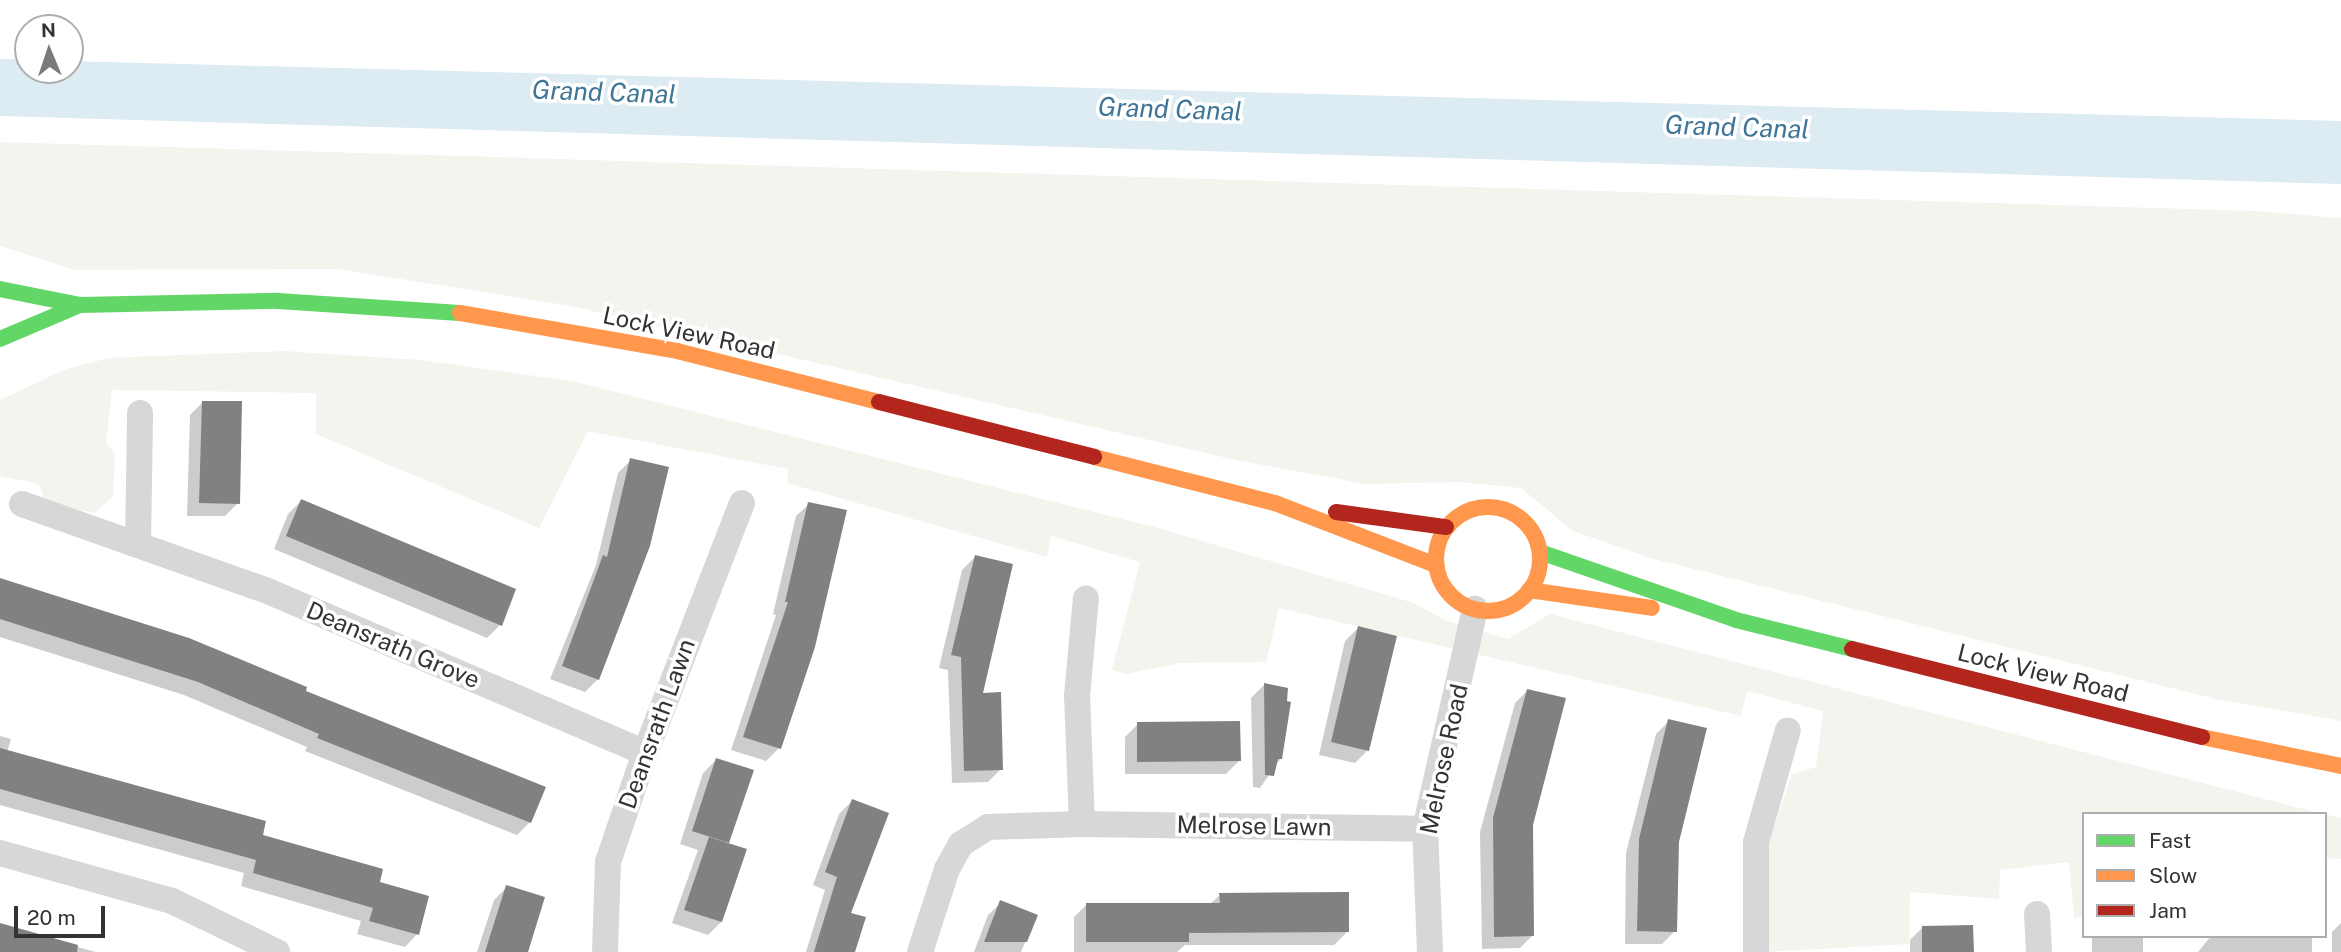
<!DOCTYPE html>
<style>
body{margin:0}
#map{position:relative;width:2341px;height:952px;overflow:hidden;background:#fff;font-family:"Public Sans",sans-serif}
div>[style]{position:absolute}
.green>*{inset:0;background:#f1f5ed}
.water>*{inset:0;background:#ddebf3}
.shadow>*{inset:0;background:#0003}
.building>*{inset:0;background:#818181}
.street>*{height:26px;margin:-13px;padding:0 13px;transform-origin:13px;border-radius:13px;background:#d7d7d7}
.fast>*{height:16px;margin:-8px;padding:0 8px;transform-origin:8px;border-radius:8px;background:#63d668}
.slow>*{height:16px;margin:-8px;padding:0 8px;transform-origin:8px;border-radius:8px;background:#ff974d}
.slow>.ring{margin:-8px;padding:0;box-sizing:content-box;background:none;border:16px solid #ff974d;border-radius:50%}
.jam>*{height:16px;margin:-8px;padding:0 8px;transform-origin:8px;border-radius:8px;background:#b3261e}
span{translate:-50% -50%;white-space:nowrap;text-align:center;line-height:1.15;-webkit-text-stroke:7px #fff;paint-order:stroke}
.street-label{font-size:24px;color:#333}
.water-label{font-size:26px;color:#3f7597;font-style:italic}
.legend{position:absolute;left:2082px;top:812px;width:245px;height:126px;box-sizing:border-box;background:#fff;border:2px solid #adadad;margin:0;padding:9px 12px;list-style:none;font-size:21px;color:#333}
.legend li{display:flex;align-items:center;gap:14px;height:35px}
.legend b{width:35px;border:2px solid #adadad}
.north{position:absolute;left:14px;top:14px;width:70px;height:70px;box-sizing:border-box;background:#fff;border:2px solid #adadad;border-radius:50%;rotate:358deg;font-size:19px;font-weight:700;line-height:28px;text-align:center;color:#333}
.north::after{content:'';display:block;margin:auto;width:24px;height:32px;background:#7a7a7a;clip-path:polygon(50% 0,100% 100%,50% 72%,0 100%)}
.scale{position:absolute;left:14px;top:906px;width:91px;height:32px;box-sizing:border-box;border:4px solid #333;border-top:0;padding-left:9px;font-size:21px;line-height:24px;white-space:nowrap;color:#333;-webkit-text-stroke:5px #fff;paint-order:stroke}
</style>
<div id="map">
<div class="green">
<div style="clip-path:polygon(0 142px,2254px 211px,2341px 218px,2341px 721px,2216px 699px,1654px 559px,1573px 531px,1521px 488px,1459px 482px,1365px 484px,1236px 460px,571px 306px,338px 269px,75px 270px,0 246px)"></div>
<div style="clip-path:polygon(284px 351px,420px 360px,572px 381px,1158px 528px,1414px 603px,1445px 620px,1508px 639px,1550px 614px,2323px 814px,2084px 814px,2084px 917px,2074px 918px,2069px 862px,2000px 870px,1999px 899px,1910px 892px,1909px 944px,1766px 952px,1767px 847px,1792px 774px,1816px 767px,1823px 711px,1747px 691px,1741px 716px,1279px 608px,1266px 662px,1180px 663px,1126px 674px,1112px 670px,1140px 562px,1051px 536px,1047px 557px,787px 483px,788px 469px,588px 431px,539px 528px,316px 434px,316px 393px,112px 390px,106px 443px,115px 454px,113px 496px,95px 513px,46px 503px,39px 484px,0 476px,0 400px,66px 369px,109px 358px)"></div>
<div style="clip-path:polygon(2325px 814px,2341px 818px,2341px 859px,2325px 858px)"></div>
</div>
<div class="water">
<div style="clip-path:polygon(0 59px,28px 59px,28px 70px,70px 70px,70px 61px,2341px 121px,2341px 184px,0 116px)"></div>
</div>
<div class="shadow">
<div style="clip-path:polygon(203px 402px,238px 503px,225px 516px,187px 516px,190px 415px)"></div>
<div style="clip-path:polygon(631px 460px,598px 679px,585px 692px,550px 679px,596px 565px,618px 473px)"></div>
<div style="clip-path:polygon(301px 501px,500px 625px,487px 638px,274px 549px,288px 514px)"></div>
<div style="clip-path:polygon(809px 504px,779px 748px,766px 761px,731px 750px,776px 615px,773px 614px,796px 516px)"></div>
<div style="clip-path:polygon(975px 557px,981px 695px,1001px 769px,988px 782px,952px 783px,948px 670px,939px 668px,962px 570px)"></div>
<div style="clip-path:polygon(0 580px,304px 692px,530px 822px,517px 835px,305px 751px,307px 747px,184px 695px,0 637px)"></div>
<div style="clip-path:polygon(1358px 628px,1368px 750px,1355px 763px,1319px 755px,1345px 641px)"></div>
<div style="clip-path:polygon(1264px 685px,1281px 758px,1260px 788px,1253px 787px,1251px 698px)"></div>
<div style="clip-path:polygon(1528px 690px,1533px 935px,1520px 948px,1482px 949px,1480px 832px,1515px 703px)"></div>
<div style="clip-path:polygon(1669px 721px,1677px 842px,1675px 931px,1662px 944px,1625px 944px,1626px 853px,1656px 734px)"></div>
<div style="clip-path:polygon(1138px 724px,1239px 761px,1226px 774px,1125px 774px,1125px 737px)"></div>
<div style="clip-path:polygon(0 736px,11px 739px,7px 752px,261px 836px,377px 883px,417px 934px,405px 947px,357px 934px,361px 921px,241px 886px,244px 873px,0 805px)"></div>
<div style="clip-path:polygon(716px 760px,726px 844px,744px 850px,721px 922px,708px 935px,672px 923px,698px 850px,680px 844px,703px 773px)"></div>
<div style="clip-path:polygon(852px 801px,849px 914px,854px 952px,806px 952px,825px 890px,813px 885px,839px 814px)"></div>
<div style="clip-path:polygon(507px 887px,526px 952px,477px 952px,494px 900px)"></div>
<div style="clip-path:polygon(1220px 895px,1347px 932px,1334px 945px,1185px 945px,1177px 952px,1074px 952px,1074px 917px,1087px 904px,1210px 904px)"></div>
<div style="clip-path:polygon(1001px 903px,1036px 916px,1021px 952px,974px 952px,988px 915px)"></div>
<div style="clip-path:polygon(2341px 923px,2341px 952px,2332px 952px,2332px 932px)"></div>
<div style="clip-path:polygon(0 926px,96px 952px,0 952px)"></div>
<div style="clip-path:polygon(1923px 927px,1972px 952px,1910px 952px,1910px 940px)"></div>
<div style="clip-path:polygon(2092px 936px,2143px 936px,2143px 952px,2092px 952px)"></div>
<div style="clip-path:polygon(2211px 936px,2312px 936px,2312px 952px,2198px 952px)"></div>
</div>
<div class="building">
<div style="clip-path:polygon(202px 401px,242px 401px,240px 504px,199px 503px)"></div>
<div style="clip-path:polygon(630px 458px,669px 467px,650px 546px,599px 680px,562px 666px,603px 555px,607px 557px)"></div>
<div style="clip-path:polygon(301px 499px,516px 589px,502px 626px,286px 536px)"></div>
<div style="clip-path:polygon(808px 502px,847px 510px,815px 647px,781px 749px,743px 737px,788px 602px,785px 602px)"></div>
<div style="clip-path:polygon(975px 555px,1013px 564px,983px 693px,1001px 692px,1003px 770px,964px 771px,961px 657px,951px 655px)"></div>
<div style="clip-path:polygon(0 578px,189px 638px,307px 687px,306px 691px,546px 787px,531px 823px,317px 738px,319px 734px,198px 682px,0 619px)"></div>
<div style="clip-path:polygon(1358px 626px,1397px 636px,1369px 751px,1331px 742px)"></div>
<div style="clip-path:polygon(1264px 683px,1288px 688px,1287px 701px,1291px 702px,1282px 759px,1278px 759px,1274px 776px,1265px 775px)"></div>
<div style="clip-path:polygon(1527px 689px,1566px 698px,1533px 825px,1534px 936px,1494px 937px,1493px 818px)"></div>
<div style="clip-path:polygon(1668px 719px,1707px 728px,1679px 842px,1677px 932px,1637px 931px,1639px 839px)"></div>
<div style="clip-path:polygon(1240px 721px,1241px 761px,1137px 762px,1137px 722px)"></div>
<div style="clip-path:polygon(0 748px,266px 821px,263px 835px,383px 869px,380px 882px,429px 896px,419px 935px,369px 921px,373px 908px,253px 873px,256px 860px,0 789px)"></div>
<div style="clip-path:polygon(716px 758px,754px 770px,729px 843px,692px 831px)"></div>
<div style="clip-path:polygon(852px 799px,889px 813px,851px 913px,866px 917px,855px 952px,814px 952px,837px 877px,825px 872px)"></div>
<div style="clip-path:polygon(709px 837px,747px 849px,722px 922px,684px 910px)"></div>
<div style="clip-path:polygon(506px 885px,545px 897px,528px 952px,485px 952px)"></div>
<div style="clip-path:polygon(1349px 892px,1349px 932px,1189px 933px,1189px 942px,1086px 942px,1086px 903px,1220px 903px,1219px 893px)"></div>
<div style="clip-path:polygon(1000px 900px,1038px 915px,1027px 942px,984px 942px)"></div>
<div style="clip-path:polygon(0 923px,78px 945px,77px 952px,0 952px)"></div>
<div style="clip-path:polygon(1973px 925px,1974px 952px,1922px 952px,1922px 926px)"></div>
</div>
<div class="street">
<div style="left:22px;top:504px;width:263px;rotate:19.5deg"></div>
<div style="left:270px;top:592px;width:408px;rotate:23.2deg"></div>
<div style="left:138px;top:545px;width:132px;rotate:-89.1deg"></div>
<div style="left:1082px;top:824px;width:128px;rotate:-92.2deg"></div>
<div style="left:1077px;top:696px;width:98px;rotate:-84.8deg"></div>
<div style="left:0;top:853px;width:179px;rotate:15.6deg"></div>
<div style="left:172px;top:901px;width:117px;rotate:25.9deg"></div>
<div style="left:2037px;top:914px;width:38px;rotate:87deg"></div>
<div style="left:605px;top:952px;width:90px;rotate:-88.1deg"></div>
<div style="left:608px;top:862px;width:115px;rotate:-71.3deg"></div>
<div style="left:645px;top:753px;width:268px;rotate:-68.8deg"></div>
<div style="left:920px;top:952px;width:87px;rotate:-72deg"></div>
<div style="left:947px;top:869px;width:29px;rotate:-61deg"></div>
<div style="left:961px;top:844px;width:32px;rotate:-32deg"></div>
<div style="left:988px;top:827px;width:94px;rotate:-1.8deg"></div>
<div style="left:1082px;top:824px;width:343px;rotate:0.8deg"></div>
<div style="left:1430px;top:952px;width:123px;rotate:-92.3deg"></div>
<div style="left:1425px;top:829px;width:226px;rotate:-77.2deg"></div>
<div style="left:1756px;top:952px;width:110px;rotate:-90deg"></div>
<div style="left:1756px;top:842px;width:116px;rotate:-74.1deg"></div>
</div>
<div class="fast">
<div style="left:0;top:289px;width:82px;rotate:11.3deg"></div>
<div style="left:80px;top:305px;width:198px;rotate:-1.2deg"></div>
<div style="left:278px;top:301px;width:182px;rotate:3.8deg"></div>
<div style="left:0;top:339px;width:87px;rotate:-23deg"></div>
<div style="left:1540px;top:552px;width:207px;rotate:19.1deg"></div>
<div style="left:1736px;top:620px;width:120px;rotate:14deg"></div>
</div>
<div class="slow">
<div style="left:460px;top:313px;width:220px;rotate:9.9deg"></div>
<div style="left:677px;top:351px;width:208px;rotate:14.2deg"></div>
<div style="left:1094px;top:457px;width:187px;rotate:14.3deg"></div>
<div style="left:1275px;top:503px;width:173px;rotate:21.1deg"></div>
<div class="ring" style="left:1436px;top:507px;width:88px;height:88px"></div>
<div style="left:1529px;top:590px;width:124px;rotate:8.3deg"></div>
<div style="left:2202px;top:737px;width:142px;rotate:11.8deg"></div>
</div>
<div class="jam">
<div style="left:879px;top:402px;width:222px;rotate:14.3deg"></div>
<div style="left:1336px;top:512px;width:111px;rotate:7.8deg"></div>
<div style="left:1852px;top:649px;width:361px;rotate:14.1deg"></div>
</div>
<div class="street-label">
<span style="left:689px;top:333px;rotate:12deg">Lock View Road</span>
<span style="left:393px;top:645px;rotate:23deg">Deansrath Grove</span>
<span style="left:2043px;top:673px;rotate:14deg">Lock View Road</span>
<span style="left:657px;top:724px;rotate:-70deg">Deansrath Lawn</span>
<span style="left:1444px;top:759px;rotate:-78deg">Melrose Road</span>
<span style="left:1254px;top:826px;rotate:1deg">Melrose Lawn</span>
</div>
<div class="water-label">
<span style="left:604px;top:92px;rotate:2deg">Grand Canal</span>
<span style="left:1170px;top:109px;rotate:2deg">Grand Canal</span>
<span style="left:1737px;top:127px;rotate:2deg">Grand Canal</span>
</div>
<ul class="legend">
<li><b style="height:9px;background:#63d668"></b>Fast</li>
<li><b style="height:9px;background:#ff974d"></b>Slow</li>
<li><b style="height:9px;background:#b3261e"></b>Jam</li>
</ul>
<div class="north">N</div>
<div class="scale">20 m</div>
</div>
